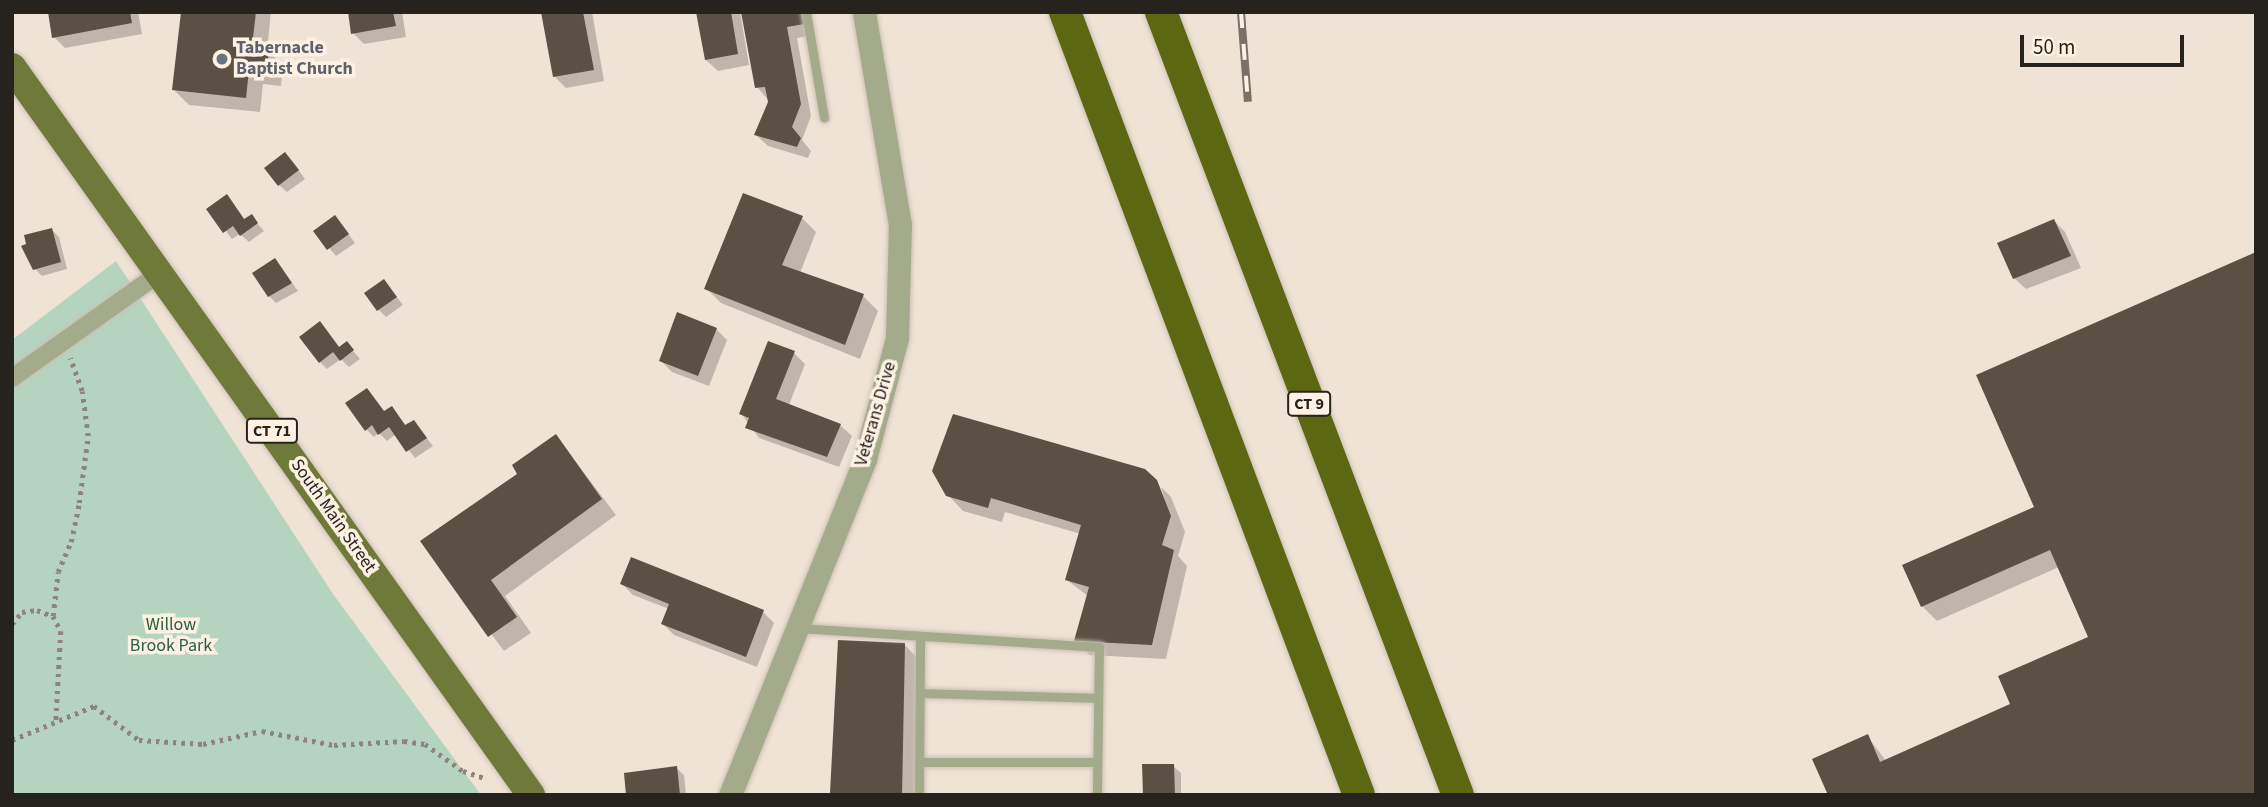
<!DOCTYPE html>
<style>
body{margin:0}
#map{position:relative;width:2268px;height:807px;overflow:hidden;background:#efe3d5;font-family:"Source Sans 3",sans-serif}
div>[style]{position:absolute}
.green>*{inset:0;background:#b5d4c0}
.shadow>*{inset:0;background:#0003}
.building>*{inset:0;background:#5a5044}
.path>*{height:4.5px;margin-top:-2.25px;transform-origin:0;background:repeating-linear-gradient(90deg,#8d857b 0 3.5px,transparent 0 8.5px)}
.roads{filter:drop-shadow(0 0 2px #cbc0b4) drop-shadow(0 0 2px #cbc0b4)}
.service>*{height:9px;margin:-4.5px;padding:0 4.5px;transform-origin:4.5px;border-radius:4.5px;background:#a4ab8a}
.minor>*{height:18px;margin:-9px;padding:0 9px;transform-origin:9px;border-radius:9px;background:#a4ab8a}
.tertiary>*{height:23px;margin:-11.5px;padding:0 11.5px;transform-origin:11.5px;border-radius:11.5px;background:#a4ab8a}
.primary>*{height:28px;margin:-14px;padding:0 14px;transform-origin:14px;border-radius:14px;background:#6f7939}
.motorway>*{height:32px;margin:-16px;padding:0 16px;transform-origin:16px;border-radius:16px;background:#5c6712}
.rail>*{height:8px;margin-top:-4px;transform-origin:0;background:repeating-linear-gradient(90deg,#fcf1e2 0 16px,#797169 0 32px);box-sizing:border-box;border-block:2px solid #797169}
.dots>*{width:19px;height:19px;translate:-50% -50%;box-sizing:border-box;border:4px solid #fcf1e2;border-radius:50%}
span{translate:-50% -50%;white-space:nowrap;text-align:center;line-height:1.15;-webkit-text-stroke:7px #fcf1e2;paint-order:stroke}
.shield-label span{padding:2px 5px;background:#fcf1e2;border:2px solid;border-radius:5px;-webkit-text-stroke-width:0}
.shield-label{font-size:16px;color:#26221d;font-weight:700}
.worship-label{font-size:18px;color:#5b616d;font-weight:700}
.left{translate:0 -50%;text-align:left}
.street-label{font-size:18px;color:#26221d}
.park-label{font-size:18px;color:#2d6144}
.frame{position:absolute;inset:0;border:14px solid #26221d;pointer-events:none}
.scale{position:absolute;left:2020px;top:35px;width:164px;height:32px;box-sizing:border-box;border:4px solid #26221d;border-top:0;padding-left:9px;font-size:21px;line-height:24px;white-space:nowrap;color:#26221d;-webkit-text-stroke:5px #fcf1e2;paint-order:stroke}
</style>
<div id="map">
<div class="green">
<div style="clip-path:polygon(116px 261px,333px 594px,481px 795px,12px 795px,12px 340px)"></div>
</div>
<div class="shadow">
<div style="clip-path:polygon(50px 12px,138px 12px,142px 34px,65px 48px,54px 37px)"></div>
<div style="clip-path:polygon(183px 12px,271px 12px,267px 50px,283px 65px,281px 86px,263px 84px,260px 112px,189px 105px,174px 90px)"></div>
<div style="clip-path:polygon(350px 12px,402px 12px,406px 37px,364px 44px,353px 33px)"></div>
<div style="clip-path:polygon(543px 12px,592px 12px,604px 81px,566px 88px,554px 76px)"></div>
<div style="clip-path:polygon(698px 12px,740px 12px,749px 65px,718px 71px,706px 60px)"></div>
<div style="clip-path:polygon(752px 12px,807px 12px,814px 35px,797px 38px,811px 116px,802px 140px,811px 151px,808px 158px,768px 146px,756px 135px,770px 102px,757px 87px)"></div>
<div style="clip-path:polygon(292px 161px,305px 179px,287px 192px,279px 185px)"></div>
<div style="clip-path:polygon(227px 196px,245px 220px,251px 216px,264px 231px,249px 242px,240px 234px,232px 239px,209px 209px)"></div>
<div style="clip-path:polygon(802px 218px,816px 232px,800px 273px,863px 296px,878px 311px,860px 359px,721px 303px,706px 288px)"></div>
<div style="clip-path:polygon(2054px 221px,2065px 232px,2081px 268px,2026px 289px,2014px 278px)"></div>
<div style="clip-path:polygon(342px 225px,355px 243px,336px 256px,315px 231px)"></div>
<div style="clip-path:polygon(51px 229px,59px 237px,67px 269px,42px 276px,35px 269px)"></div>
<div style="clip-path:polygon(275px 260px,298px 291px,276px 303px,269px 296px)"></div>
<div style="clip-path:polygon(384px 281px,403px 305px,386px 317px,379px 310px)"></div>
<div style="clip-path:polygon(716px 329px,727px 340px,709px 386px,672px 372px,661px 361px)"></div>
<div style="clip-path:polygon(327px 331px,340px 348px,347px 344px,360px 359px,349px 367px,341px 359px,327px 369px,320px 362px)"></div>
<div style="clip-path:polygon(794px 353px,805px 364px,789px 405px,840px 425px,852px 436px,839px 467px,759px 438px,741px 413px)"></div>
<div style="clip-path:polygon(367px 390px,385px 413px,392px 408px,407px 427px,414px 422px,433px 446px,415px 458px,396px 434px,387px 441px,379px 433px,374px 437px,366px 429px)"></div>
<div style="clip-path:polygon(556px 436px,616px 515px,505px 596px,531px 633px,504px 651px,422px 541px,519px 475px)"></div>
<div style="clip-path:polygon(1156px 482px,1172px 525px,1161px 487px,1171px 497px,1185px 532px,1178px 556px,1187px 566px,1166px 659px,1090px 655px,1076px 641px,1088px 596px,1067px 580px,1081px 534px,1005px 512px,1002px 522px,963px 511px,948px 495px)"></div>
<div style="clip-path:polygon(2036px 508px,2256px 795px,1830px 795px,1868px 737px,1886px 761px,2012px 705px,2090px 638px,2059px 567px,1937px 621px,1922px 606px)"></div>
<div style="clip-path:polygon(622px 584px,763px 612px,774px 623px,757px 667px,674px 635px,663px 624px,669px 609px,633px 595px)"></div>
<div style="clip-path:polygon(905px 645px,919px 660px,916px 795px,834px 795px)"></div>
<div style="clip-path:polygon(1173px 766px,1181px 773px,1181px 795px,1144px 795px)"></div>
<div style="clip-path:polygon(676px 768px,684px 775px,686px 795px,628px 795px)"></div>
</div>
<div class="building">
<div style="clip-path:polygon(48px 12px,130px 12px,132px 23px,52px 38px)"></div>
<div style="clip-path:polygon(181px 12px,256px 12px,252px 46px,269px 48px,267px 72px,249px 70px,246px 98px,172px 90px)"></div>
<div style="clip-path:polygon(348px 12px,393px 12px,396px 26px,351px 34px)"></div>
<div style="clip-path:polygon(541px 12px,583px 12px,594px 70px,553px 77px)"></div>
<div style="clip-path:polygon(696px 12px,731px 12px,738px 54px,705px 60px)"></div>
<div style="clip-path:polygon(741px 12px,801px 12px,804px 24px,787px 27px,801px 104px,792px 127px,801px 138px,797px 147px,754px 135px,768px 102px,765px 87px,755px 88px)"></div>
<div style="clip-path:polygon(285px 152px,299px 170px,278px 186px,264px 168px)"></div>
<div style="clip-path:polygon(743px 193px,803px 216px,782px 265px,864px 294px,845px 345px,704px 289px)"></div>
<div style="clip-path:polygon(227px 194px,244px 219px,252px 214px,258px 223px,240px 236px,233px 226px,223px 233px,206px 209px)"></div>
<div style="clip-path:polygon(335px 215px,349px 234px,327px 250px,313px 231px)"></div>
<div style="clip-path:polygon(2054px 219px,2071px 256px,2013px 279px,1997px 243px)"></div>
<div style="clip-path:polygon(52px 228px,61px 262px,33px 270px,21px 246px,26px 244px,24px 235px)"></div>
<div style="clip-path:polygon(2256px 252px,2256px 795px,1828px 795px,1812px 759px,1868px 734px,1880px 762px,2010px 704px,1998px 676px,2088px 637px,2050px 550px,1921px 607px,1902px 565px,2034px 507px,1976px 375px)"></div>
<div style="clip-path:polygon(275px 258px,292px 283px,268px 297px,252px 273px)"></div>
<div style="clip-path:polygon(384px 279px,397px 297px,377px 311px,364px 293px)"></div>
<div style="clip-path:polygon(677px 312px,717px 328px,698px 376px,659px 361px)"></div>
<div style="clip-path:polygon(320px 321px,339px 347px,347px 341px,354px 350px,340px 361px,333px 352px,319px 363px,299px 337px)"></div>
<div style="clip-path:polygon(768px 341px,795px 351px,776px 399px,841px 424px,827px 457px,745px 428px,749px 418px,739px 414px)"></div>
<div style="clip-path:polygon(367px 388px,384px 411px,392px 406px,405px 425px,414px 420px,427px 438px,406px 452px,389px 427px,378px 435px,372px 425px,365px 431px,345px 403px)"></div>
<div style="clip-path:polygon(953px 414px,1145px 469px,1157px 480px,1171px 516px,1162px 545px,1174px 550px,1152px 645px,1074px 641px,1089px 587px,1065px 580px,1081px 525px,991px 498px,988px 508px,946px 496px,932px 471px)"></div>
<div style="clip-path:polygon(556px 434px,602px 499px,491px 580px,517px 617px,488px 637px,420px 541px,517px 474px,512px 465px)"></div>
<div style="clip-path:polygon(631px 557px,764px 610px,746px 657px,661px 624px,669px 604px,620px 584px)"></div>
<div style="clip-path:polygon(838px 640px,905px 643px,902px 795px,830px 793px)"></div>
<div style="clip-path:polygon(1142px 764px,1174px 764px,1175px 795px,1143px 795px)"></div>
<div style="clip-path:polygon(677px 766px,680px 795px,626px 795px,624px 773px)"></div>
</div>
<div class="path">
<div style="left:53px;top:616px;width:44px;rotate:-83.5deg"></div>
<div style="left:58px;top:572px;width:33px;rotate:-67deg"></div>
<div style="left:71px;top:542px;width:40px;rotate:-78deg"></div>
<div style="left:79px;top:503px;width:68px;rotate:-82.3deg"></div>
<div style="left:88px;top:436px;width:45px;rotate:-97.6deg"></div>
<div style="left:82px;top:391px;width:35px;rotate:-110deg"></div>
<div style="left:12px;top:624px;width:16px;rotate:-50deg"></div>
<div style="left:22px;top:612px;width:15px;rotate:-8deg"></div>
<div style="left:37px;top:610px;width:17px;rotate:21deg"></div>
<div style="left:53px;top:616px;width:17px;rotate:62deg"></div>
<div style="left:61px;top:631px;width:89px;rotate:93.2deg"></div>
<div style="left:12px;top:740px;width:89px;rotate:-22.5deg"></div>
<div style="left:94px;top:706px;width:56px;rotate:37.1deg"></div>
<div style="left:139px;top:740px;width:64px;rotate:3.6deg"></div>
<div style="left:203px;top:744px;width:60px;rotate:-12.4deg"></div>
<div style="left:262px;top:731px;width:73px;rotate:11deg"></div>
<div style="left:334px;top:745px;width:70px;rotate:-3.3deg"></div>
<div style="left:404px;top:741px;width:21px;rotate:8deg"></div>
<div style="left:425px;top:744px;width:47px;rotate:35.4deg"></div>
<div style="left:463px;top:771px;width:23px;rotate:18deg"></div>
</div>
<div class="roads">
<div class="service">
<div style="left:806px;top:12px;width:107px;rotate:80.3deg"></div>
<div style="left:798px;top:628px;width:302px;rotate:3.6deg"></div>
<div style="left:1099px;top:647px;width:148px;rotate:90.8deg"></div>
<div style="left:920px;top:693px;width:178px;rotate:1.6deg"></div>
<div style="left:920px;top:762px;width:177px"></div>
<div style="left:919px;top:795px;width:158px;rotate:-89.6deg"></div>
</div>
<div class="minor">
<div style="left:12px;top:378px;width:181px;rotate:-35.4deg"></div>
</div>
<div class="tertiary">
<div style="left:730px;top:795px;width:362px;rotate:-68.1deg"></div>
<div style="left:865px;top:459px;width:125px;rotate:-75.2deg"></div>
<div style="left:897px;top:338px;width:113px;rotate:-88.5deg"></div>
<div style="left:900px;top:225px;width:216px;rotate:-99.6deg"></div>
</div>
<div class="primary">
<div style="left:12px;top:67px;width:894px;rotate:54.51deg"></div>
</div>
<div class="motorway">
<div style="left:1065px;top:12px;width:836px;rotate:69.42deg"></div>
<div style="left:1161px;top:12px;width:837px;rotate:69.23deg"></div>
</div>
</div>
<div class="rail">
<div style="left:1241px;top:12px;width:90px;rotate:85.6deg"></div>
<div style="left:1308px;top:793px;width:2px;rotate:90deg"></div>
</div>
<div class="dots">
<div style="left:222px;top:59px;background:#6b7280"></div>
</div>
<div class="shield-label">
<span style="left:1309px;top:404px">CT 9</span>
<span style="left:272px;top:431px">CT 71</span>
</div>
<div class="worship-label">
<span class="left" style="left:236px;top:59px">Tabernacle<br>Baptist Church</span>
</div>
<div class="street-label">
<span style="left:876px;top:414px;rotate:-74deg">Veterans Drive</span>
<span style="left:333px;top:516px;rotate:55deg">South Main Street</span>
</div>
<div class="park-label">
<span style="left:171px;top:636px">Willow<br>Brook Park</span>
</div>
<div class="frame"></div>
<div class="scale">50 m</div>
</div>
